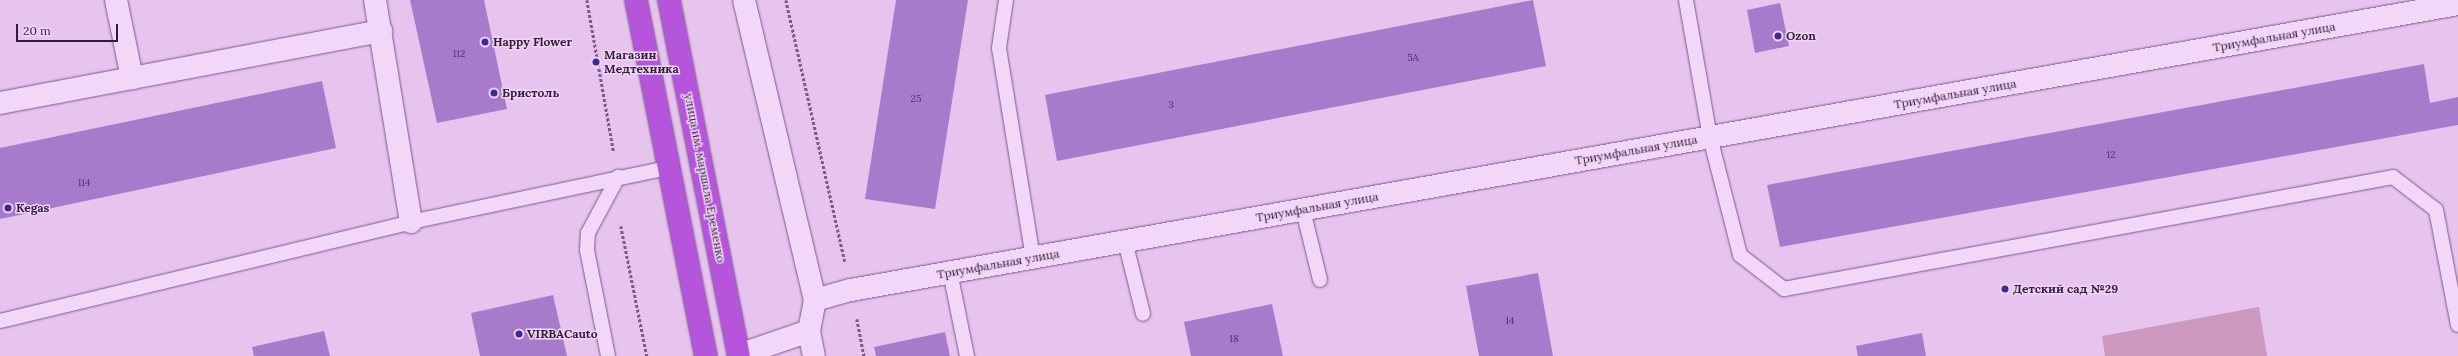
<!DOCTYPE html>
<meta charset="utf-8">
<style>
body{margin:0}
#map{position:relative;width:2458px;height:356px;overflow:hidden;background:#e7c4ee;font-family:Lora,serif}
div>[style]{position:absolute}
.green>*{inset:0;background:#cc98bf}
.building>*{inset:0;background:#a77acc}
.path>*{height:2.5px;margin-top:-1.25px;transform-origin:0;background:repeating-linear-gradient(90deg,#795a88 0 3px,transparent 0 5px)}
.roads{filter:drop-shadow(0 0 1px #795a88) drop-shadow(0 0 1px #795a88)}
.lane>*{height:14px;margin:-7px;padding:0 7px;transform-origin:7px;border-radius:7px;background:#f3d7f9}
.street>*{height:22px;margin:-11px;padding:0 11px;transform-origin:11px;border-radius:11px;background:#f3d7f9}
.highway>*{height:22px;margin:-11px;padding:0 11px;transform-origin:11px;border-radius:11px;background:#b455dc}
.dots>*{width:11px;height:11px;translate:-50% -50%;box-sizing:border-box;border:2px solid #f0d3f5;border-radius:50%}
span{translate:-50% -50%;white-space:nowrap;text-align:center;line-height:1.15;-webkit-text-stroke:3px #f0d3f5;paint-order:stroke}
.number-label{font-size:10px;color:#4d355d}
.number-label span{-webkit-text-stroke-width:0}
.poi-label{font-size:12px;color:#2f1e38;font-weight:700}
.left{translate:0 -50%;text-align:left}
.street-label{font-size:12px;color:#2f1e38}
.scale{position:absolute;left:16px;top:24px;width:102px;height:18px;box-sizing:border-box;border:2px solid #2f1e38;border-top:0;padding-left:5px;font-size:12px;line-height:14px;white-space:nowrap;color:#2f1e38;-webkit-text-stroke:3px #f0d3f5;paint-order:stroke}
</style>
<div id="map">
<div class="green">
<div style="clip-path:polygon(2259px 307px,2267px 356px,2105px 356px,2102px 336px)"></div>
</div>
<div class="building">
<div style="clip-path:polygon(410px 0,484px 0,507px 109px,437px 123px)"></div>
<div style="clip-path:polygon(896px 0,968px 0,935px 209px,865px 199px)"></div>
<div style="clip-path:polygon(1533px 0,1546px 66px,1057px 161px,1045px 95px)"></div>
<div style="clip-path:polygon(1780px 3px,1789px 46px,1755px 53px,1747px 10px)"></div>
<div style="clip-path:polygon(2424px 64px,2430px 103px,2458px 97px,2458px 125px,1780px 247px,1767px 185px)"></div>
<div style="clip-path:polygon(322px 81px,336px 148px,0 219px,0 148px)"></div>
<div style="clip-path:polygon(1538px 273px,1553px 356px,1479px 356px,1466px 286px)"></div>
<div style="clip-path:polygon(553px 295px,567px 356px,480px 356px,471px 313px)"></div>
<div style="clip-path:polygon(1272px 304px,1283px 356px,1191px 356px,1184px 322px)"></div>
<div style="clip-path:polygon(324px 331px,330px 356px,254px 356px,252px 347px)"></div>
<div style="clip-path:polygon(945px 332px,950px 356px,876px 356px,874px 347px)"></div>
<div style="clip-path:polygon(1922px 333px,1926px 356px,1858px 356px,1856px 346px)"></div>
</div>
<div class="path">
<div style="left:587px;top:0;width:155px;rotate:80deg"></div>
<div style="left:786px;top:0;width:268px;rotate:77.3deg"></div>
<div style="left:621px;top:226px;width:133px;rotate:78.7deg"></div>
<div style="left:857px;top:319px;width:38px;rotate:79deg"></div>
</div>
<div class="roads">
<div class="lane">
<div style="left:1006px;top:0;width:49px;rotate:98.3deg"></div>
<div style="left:999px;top:48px;width:213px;rotate:80.8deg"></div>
<div style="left:1686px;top:0;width:139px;rotate:80.1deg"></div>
<div style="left:1710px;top:137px;width:122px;rotate:75.7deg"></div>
<div style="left:1740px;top:255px;width:56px;rotate:37.7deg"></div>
<div style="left:1784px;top:289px;width:619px;rotate:-10.42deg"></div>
<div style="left:2393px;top:177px;width:54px;rotate:37.5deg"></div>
<div style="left:2436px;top:210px;width:117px;rotate:79.2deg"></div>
<div style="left:1303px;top:210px;width:72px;rotate:76.3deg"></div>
<div style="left:1125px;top:241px;width:75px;rotate:76.1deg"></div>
<div style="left:950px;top:272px;width:86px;rotate:78.6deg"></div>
<div style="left:0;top:321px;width:423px;rotate:-13.5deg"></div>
<div style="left:411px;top:222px;width:263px;rotate:-11.9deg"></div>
<div style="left:608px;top:356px;width:108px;rotate:-101.2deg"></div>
<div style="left:587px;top:250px;width:17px;rotate:-87deg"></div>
<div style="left:588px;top:233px;width:64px;rotate:-61.8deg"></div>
</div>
<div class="street">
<div style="left:116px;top:0;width:80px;rotate:78.4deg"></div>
<div style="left:375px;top:0;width:225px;rotate:80.8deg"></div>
<div style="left:744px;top:0;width:308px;rotate:76.7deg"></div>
<div style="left:815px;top:300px;width:32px;rotate:101deg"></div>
<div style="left:809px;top:331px;width:25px;rotate:79deg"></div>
<div style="left:0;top:103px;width:388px;rotate:-10.7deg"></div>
<div style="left:815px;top:300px;width:37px;rotate:-16deg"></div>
<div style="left:851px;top:290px;width:1632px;rotate:-10.09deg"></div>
<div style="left:739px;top:355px;width:74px;rotate:-18.9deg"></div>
</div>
<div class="highway">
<div style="left:636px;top:0;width:363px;rotate:78.9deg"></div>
<div style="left:669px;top:0;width:363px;rotate:78.9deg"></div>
</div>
</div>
<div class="dots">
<div style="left:1778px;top:36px;background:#392b97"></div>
<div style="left:485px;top:42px;background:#392b97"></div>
<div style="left:596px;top:62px;background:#392b97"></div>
<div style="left:494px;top:93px;background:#392b97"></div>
<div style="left:8px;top:208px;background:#392b97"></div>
<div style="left:2005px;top:289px;background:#392b97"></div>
<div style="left:519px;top:334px;background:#392b97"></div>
</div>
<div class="number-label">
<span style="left:459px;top:54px">112</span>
<span style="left:1413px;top:58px">5А</span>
<span style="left:916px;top:99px">25</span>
<span style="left:1171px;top:105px">3</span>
<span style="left:2111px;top:155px">12</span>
<span style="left:84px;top:183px">114</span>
<span style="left:1510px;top:321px">14</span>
<span style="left:1234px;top:339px">18</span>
</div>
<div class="poi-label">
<span class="left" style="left:1786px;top:36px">Ozon</span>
<span class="left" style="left:493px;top:42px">Happy Flower</span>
<span class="left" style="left:604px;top:62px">Магазин<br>Медтехника</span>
<span class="left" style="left:502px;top:93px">Бристоль</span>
<span class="left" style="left:16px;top:208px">Kegas</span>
<span class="left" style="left:2013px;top:289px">Детский сад №29</span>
<span class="left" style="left:527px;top:334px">VIRBACauto</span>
</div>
<div class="street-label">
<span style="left:2274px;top:37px;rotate:-10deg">Триумфальная улица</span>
<span style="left:1955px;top:94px;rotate:-10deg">Триумфальная улица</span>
<span style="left:1636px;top:150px;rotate:-10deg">Триумфальная улица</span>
<span style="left:705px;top:178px;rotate:79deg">улица им. маршала Еременко</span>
<span style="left:1317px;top:207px;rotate:-10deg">Триумфальная улица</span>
<span style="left:998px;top:264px;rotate:-10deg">Триумфальная улица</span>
</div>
<div class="scale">20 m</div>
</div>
